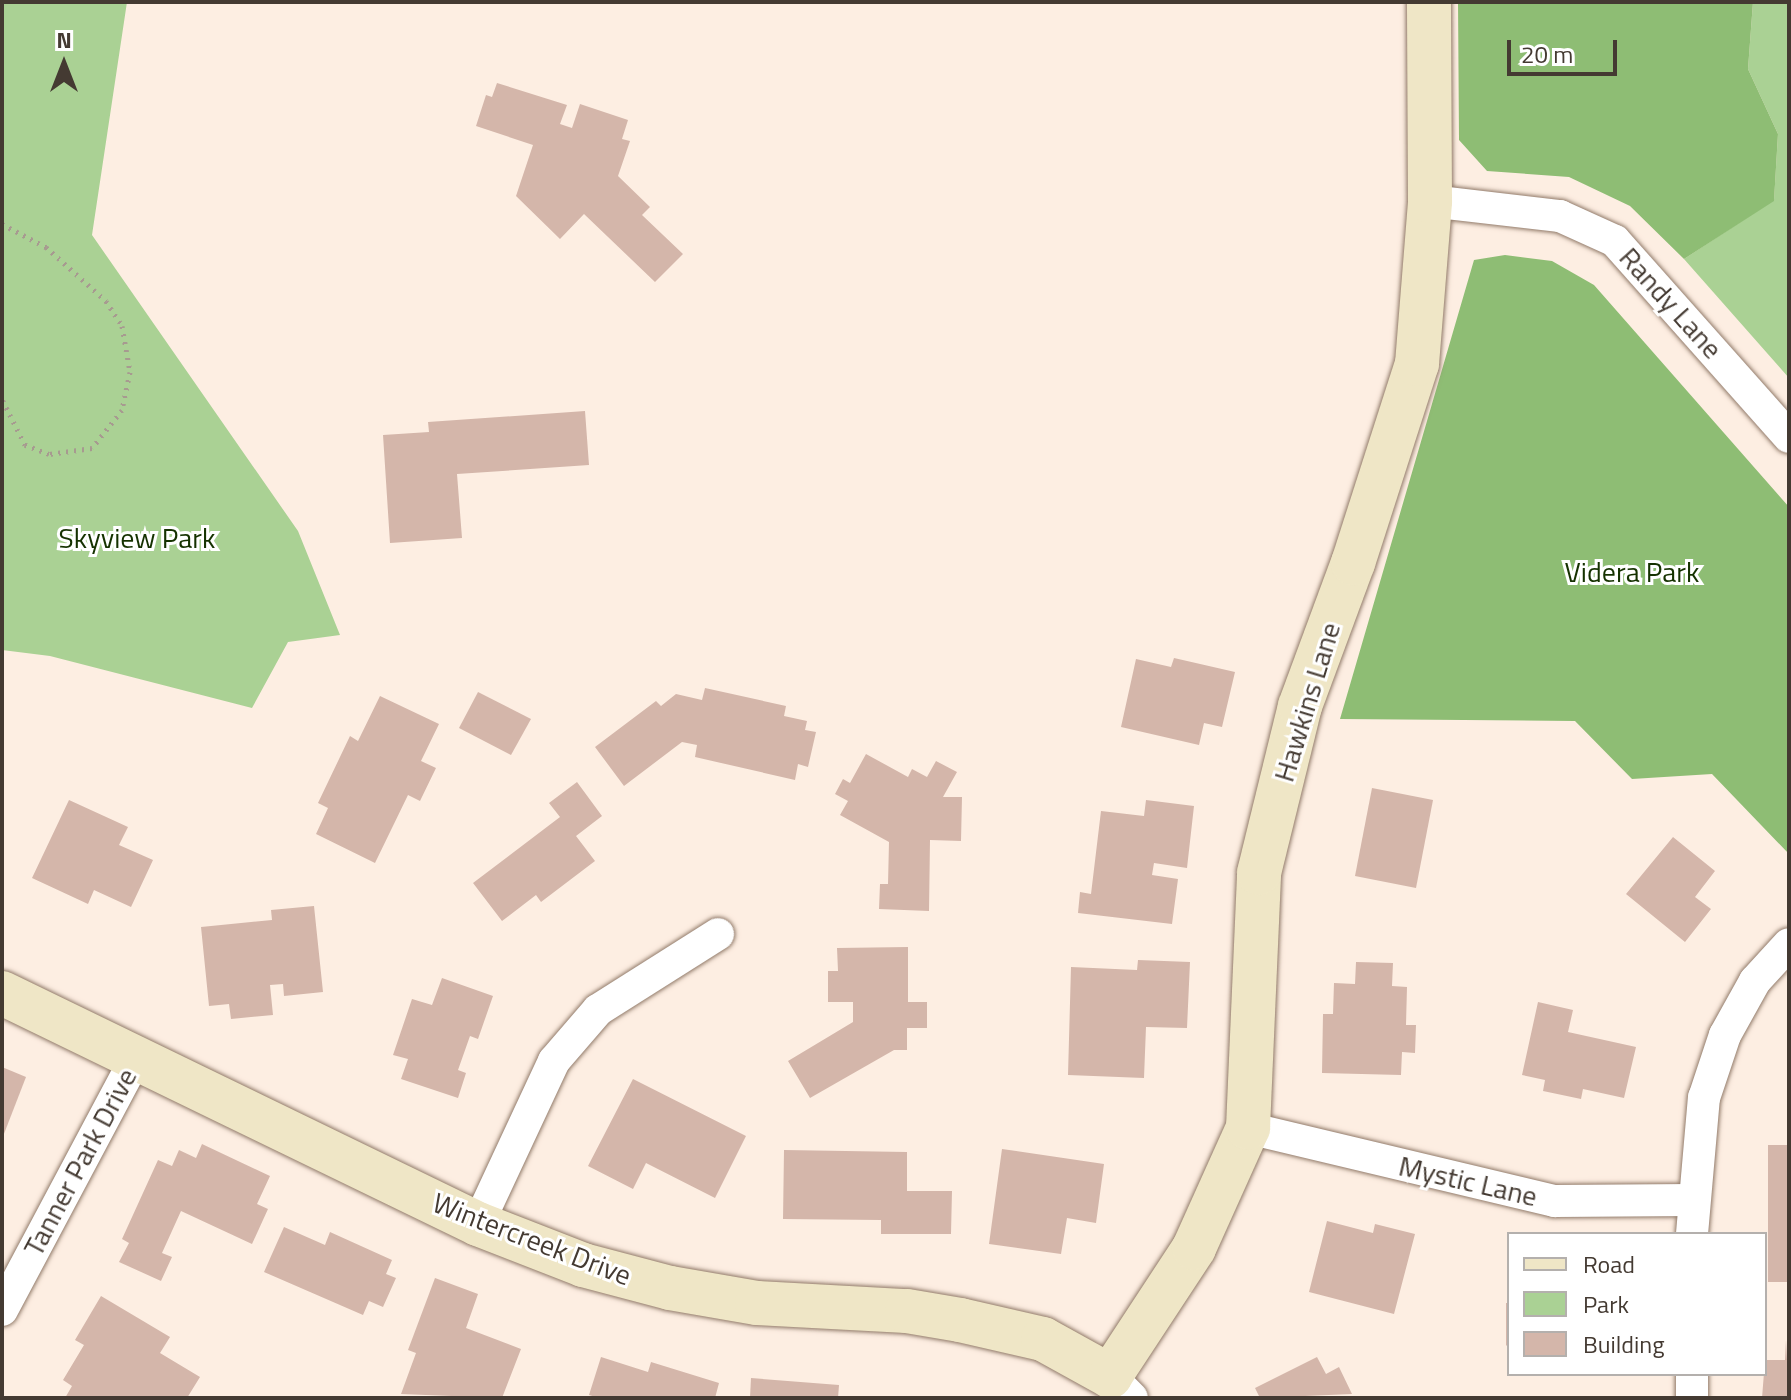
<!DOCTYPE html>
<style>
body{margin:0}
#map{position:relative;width:1791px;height:1400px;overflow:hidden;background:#fdeee2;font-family:"Titillium Web",sans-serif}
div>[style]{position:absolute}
.green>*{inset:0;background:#aad194}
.forest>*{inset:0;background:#8ebd74}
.building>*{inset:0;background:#d4b6aa}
.path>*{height:5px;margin-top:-2.5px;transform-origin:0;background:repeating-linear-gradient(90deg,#a79a90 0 2px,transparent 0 8px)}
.roads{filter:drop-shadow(0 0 2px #927b6a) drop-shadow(0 0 2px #927b6a)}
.street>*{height:32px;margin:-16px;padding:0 16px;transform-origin:16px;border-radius:16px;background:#fff}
.secondary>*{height:44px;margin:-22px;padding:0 22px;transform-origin:22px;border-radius:22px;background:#efe6c6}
span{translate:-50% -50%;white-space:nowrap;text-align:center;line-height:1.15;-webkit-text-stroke:6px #fff;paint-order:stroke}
.street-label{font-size:28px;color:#443a32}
.park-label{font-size:28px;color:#153200}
.frame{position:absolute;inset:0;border:4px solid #443a32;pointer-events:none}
.legend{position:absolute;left:1507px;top:1232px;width:260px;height:144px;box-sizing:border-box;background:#fff;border:2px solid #b4b0ad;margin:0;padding:10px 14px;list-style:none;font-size:24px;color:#443a32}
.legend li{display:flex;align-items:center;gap:16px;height:40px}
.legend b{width:40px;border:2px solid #b4b0ad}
.north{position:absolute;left:24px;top:24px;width:80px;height:80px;-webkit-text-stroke:6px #fff;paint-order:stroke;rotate:0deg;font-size:22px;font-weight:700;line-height:32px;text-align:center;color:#443a32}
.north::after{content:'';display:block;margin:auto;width:28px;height:36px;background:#443a32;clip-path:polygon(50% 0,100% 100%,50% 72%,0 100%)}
.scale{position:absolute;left:1507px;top:40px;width:110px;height:36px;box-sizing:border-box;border:4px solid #443a32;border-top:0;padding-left:10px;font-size:24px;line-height:28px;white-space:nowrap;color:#443a32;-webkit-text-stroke:6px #fff;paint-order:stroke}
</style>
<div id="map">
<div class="green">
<div style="clip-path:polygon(2px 2px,127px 2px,92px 235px,298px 531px,340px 635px,288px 642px,252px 708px,50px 656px,2px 650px)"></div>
<div style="clip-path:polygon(1753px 2px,1789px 2px,1789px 378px,1684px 259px,1774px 200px,1778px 134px,1748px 69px)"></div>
</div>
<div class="forest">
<div style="clip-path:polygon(1458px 2px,1753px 2px,1748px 69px,1778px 134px,1774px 201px,1684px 259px,1630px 206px,1569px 177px,1487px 171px,1459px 140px)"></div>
<div style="clip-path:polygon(1505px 255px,1552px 261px,1594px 285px,1789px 507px,1789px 854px,1712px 774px,1632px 779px,1575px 721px,1340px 719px,1474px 260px)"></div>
</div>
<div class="building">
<div style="clip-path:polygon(497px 83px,567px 105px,560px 124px,572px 128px,580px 104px,628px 120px,622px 139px,630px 141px,618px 176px,650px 207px,642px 215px,683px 254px,655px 282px,584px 214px,560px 239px,516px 196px,533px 145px,476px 126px,486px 95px,492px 97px)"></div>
<div style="clip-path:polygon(585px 411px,589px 465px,457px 474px,462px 538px,390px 543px,383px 435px,429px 432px,428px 422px)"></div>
<div style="clip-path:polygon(1174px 658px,1235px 672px,1222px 727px,1204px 723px,1199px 745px,1121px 727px,1136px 659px,1171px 667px)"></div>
<div style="clip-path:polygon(705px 688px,786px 706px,784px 716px,807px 721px,805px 730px,816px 732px,808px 767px,798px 764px,795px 780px,695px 757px,697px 745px,682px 742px,624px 786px,595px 747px,656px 701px,661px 706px,676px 694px,702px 700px)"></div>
<div style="clip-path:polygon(478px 692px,531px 719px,511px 755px,459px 728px)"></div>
<div style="clip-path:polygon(380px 696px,439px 724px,421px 761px,436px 768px,420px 801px,408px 795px,375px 863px,316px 834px,328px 808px,318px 803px,350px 736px,358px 741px)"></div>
<div style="clip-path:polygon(866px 754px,908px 777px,912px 769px,927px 777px,936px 761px,957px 772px,943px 797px,962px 797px,961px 841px,930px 840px,929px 911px,879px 909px,880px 884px,888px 884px,889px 842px,840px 815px,848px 801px,835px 794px,843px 779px,850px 783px)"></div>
<div style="clip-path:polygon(577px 782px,602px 816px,576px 836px,595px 861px,541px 902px,536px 895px,502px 921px,473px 883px,560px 817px,549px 803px)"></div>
<div style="clip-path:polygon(1372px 788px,1433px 800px,1416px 888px,1355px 876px)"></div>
<div style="clip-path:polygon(69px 800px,128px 827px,119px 845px,153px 860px,131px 907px,94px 890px,88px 904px,32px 878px)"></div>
<div style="clip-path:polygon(1146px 800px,1194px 806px,1187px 868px,1154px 863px,1152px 875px,1178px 879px,1172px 924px,1078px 913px,1080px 892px,1091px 894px,1101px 811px,1144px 816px)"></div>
<div style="clip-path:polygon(1673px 837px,1715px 871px,1695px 897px,1711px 909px,1685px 942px,1626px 894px)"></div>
<div style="clip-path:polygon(314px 906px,323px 992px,284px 996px,283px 984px,270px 985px,273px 1015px,231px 1019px,229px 1004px,209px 1006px,201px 927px,272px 920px,271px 910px)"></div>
<div style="clip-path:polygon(908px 947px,908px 1002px,927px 1002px,927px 1028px,907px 1028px,907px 1050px,894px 1050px,810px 1098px,788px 1061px,853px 1022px,853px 1002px,828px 1002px,828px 971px,838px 971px,837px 948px)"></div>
<div style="clip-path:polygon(1138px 960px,1190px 962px,1187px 1028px,1146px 1027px,1144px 1078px,1068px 1075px,1071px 967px,1137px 970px)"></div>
<div style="clip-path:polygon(1356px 962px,1393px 963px,1392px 986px,1407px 987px,1406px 1025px,1416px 1025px,1415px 1053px,1402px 1052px,1401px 1075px,1322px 1073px,1323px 1014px,1333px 1014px,1334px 983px,1355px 984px)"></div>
<div style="clip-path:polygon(442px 978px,493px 996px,478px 1039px,470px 1036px,458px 1070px,466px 1073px,458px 1098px,401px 1079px,408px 1059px,393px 1055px,412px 999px,432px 1005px)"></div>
<div style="clip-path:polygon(1538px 1002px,1573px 1010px,1568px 1032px,1636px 1047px,1624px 1098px,1583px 1089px,1581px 1099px,1543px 1091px,1545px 1080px,1522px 1075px)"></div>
<div style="clip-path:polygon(2px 1067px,26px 1077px,2px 1139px)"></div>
<div style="clip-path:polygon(633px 1079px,746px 1136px,715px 1198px,646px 1163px,633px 1189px,588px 1166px)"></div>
<div style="clip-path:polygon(202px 1144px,270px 1176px,257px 1204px,268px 1209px,252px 1244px,181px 1211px,162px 1253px,172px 1257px,161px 1281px,119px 1262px,129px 1243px,122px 1239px,158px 1160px,172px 1166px,179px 1150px,196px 1158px)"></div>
<div style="clip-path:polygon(1768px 1145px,1789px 1145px,1789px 1282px,1768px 1282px)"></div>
<div style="clip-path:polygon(1002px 1149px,1104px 1164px,1096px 1223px,1067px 1218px,1061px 1254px,989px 1244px)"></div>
<div style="clip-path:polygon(784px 1150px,907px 1152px,907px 1191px,952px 1191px,951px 1234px,881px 1234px,881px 1220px,783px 1219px)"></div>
<div style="clip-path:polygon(1327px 1221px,1373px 1233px,1375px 1224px,1415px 1234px,1394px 1314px,1309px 1292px)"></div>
<div style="clip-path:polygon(284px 1227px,325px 1245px,330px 1232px,392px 1260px,386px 1274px,396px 1278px,383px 1307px,369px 1301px,363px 1315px,264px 1272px)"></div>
<div style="clip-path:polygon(435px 1278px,478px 1294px,466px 1328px,521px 1349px,502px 1398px,401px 1394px,416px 1353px,408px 1350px)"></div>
<div style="clip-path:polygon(101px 1296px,170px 1337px,160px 1353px,200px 1377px,187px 1398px,65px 1398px,72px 1386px,63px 1380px,84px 1345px,75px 1340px)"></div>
<div style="clip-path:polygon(1506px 1303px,1509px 1303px,1509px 1348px,1506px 1345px)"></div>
<div style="clip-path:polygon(1786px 1340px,1789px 1398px,1762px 1398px,1765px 1360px,1785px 1360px)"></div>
<div style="clip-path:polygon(601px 1357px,648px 1372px,651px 1362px,719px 1383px,715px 1398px,599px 1398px,589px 1395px)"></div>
<div style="clip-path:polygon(1317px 1357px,1326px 1374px,1339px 1367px,1352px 1394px,1260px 1398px,1255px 1388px)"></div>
<div style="clip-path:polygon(751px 1378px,839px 1385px,838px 1398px,750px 1398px)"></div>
</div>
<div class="path">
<div style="left:2px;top:224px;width:50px;rotate:27.6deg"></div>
<div style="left:46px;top:247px;width:81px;rotate:42deg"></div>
<div style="left:106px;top:301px;width:30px;rotate:57deg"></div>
<div style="left:122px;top:326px;width:47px;rotate:80.1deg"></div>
<div style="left:130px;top:372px;width:39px;rotate:102deg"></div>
<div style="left:122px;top:410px;width:48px;rotate:128.3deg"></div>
<div style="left:92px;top:448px;width:43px;rotate:172.1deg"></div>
<div style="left:49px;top:454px;width:26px;rotate:-159deg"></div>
<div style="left:25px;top:445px;width:51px;rotate:-116.6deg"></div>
</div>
<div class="roads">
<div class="street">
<div style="left:1430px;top:201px;width:131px;rotate:6.6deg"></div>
<div style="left:1560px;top:216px;width:60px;rotate:24.4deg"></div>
<div style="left:1615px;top:241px;width:262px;rotate:48.4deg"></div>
<div style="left:1248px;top:1128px;width:316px;rotate:13.4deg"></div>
<div style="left:1555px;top:1201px;width:138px;rotate:-0.4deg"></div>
<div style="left:478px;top:1224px;width:180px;rotate:-65deg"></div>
<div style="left:554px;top:1061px;width:67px;rotate:-49.2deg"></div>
<div style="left:598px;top:1010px;width:142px;rotate:-32.3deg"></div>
<div style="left:1692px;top:1234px;width:137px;rotate:-85deg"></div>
<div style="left:1704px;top:1098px;width:66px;rotate:-71.6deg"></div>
<div style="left:1725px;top:1035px;width:62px;rotate:-60.9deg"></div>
<div style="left:1755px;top:981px;width:50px;rotate:-47.4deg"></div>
<div style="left:2px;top:1310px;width:285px;rotate:-62deg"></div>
<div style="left:1110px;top:1376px;width:31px;rotate:45deg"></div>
<div style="left:1692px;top:1398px;width:24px;rotate:-90deg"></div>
</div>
<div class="secondary">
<div style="left:2px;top:993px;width:529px;rotate:25.89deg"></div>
<div style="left:478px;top:1224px;width:113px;rotate:21.3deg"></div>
<div style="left:583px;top:1265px;width:90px;rotate:14.8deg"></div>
<div style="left:670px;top:1288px;width:88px;rotate:9.8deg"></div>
<div style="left:757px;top:1303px;width:150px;rotate:3.1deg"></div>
<div style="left:907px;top:1311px;width:54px;rotate:9.6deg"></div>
<div style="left:960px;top:1320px;width:85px;rotate:12.9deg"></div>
<div style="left:1043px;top:1339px;width:77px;rotate:28.9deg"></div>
<div style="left:1110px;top:1376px;width:153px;rotate:-56.7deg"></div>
<div style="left:1194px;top:1248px;width:132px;rotate:-65.8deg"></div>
<div style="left:1248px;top:1128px;width:255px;rotate:-87.5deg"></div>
<div style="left:1259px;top:873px;width:172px;rotate:-76.2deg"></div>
<div style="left:1300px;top:706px;width:153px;rotate:-69.7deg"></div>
<div style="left:1353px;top:563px;width:209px;rotate:-72.2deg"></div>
<div style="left:1417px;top:364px;width:164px;rotate:-85.4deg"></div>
<div style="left:1430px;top:201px;width:199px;rotate:-90.3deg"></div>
</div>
</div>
<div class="street-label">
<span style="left:1671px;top:303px;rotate:48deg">Randy Lane</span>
<span style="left:1307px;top:702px;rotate:-73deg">Hawkins Lane</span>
<span style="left:80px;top:1162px;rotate:-62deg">Tanner Park Drive</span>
<span style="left:1468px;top:1181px;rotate:13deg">Mystic Lane</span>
<span style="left:532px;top:1239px;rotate:21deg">Wintercreek Drive</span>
</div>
<div class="park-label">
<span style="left:137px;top:538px">Skyview Park</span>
<span style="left:1632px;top:572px">Videra Park</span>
</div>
<div class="frame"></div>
<ul class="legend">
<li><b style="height:10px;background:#efe6c6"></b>Road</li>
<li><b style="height:22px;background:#aad194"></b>Park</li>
<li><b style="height:22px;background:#d4b6aa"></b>Building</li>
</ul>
<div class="north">N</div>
<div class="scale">20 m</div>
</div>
